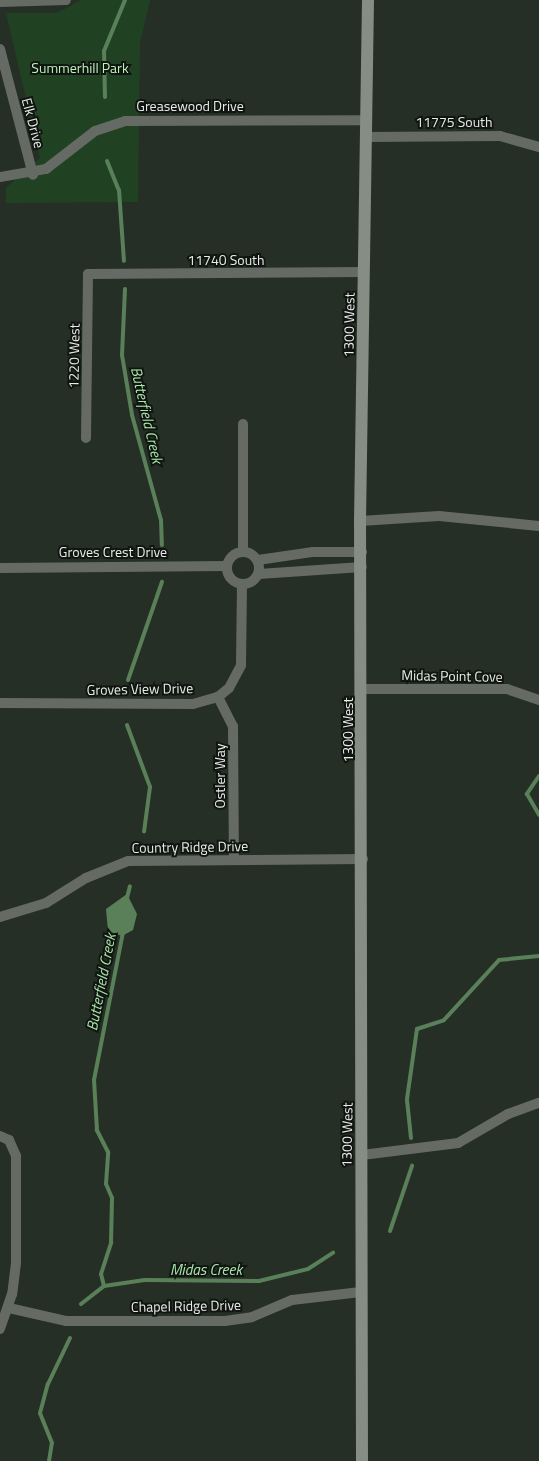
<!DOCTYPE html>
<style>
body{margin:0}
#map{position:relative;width:539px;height:1461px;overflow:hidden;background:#252f25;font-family:"Titillium Web",sans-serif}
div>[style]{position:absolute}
.green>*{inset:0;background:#214222}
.water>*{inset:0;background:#598059}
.stream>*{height:4px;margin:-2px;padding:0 2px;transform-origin:2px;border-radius:2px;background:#598059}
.street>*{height:10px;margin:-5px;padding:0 5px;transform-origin:5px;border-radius:5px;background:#656a65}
.street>.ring{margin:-5px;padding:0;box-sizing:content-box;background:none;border:10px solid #656a65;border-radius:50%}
.secondary>*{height:12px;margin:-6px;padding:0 6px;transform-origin:6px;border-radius:6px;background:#858d85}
span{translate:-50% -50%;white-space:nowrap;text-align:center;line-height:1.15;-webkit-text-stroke:4px #111511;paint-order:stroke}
.park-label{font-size:14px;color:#b8f5b8}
.street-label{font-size:14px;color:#e7ede7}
.water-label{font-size:15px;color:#abe8ac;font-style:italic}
</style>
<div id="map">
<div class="green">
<div style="clip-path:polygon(81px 0,150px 0,140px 43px,138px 202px,6px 203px,6px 188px,40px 158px,6px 13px,57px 13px)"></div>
</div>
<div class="water">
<div style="clip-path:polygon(127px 894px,137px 914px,133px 930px,122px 936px,108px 931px,106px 909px)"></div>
</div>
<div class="stream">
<div style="left:105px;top:97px;width:46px;rotate:-91.2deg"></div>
<div style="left:104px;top:51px;width:55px;rotate:-67.6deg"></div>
<div style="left:107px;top:161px;width:31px;rotate:68deg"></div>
<div style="left:119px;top:190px;width:71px;rotate:86deg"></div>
<div style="left:125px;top:289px;width:66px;rotate:92.6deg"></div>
<div style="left:122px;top:355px;width:61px;rotate:80.5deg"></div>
<div style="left:132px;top:415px;width:109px;rotate:74.6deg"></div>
<div style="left:161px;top:520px;width:25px;rotate:88deg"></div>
<div style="left:128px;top:680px;width:104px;rotate:-70.9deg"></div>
<div style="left:127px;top:725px;width:66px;rotate:69.6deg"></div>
<div style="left:150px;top:787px;width:45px;rotate:97.6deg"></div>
<div style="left:539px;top:776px;width:22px;rotate:124deg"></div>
<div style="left:527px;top:794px;width:24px;rotate:60deg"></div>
<div style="left:127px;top:898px;width:12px;rotate:-76deg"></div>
<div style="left:411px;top:1138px;width:39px;rotate:-96deg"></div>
<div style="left:407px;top:1099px;width:71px;rotate:-81.9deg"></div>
<div style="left:417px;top:1029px;width:28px;rotate:-18deg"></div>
<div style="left:444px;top:1020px;width:81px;rotate:-47.5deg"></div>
<div style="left:499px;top:960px;width:40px;rotate:-5.7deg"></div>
<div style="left:390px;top:1231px;width:69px;rotate:-71.3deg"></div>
<div style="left:104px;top:1286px;width:12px;rotate:-104deg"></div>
<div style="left:101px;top:1274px;width:33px;rotate:-72deg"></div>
<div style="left:111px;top:1243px;width:45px;rotate:-88.7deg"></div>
<div style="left:112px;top:1198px;width:15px;rotate:-113deg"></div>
<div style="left:106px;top:1184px;width:32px;rotate:-86deg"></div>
<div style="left:108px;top:1152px;width:25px;rotate:-117deg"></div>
<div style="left:97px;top:1130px;width:50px;rotate:-93.4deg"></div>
<div style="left:94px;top:1080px;width:151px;rotate:-78.9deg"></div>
<div style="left:81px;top:1304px;width:29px;rotate:-38deg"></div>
<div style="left:104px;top:1286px;width:41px;rotate:-8.3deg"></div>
<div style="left:145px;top:1280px;width:114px;rotate:0.5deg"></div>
<div style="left:259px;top:1281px;width:50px;rotate:-13.8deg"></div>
<div style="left:308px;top:1269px;width:30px;rotate:-33deg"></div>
<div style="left:49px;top:1461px;width:18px;rotate:-81deg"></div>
<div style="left:52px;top:1443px;width:32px;rotate:-112deg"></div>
<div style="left:40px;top:1413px;width:30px;rotate:-75deg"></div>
<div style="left:48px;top:1384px;width:51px;rotate:-64.4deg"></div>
</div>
<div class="street">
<div style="left:0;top:2px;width:66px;rotate:-1.7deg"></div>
<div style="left:0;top:49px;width:130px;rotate:75.3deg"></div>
<div style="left:367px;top:137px;width:133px;rotate:-0.4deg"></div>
<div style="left:500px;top:136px;width:41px;rotate:15.8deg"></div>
<div style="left:0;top:177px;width:47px;rotate:-9.9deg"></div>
<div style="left:46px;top:169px;width:62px;rotate:-37.8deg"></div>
<div style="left:95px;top:131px;width:32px;rotate:-18deg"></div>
<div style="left:125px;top:121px;width:242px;rotate:-0.2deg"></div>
<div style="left:86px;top:438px;width:164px;rotate:-89.3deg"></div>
<div style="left:88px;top:274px;width:276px;rotate:-0.4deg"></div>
<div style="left:360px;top:521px;width:79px;rotate:-3.6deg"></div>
<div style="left:439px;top:516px;width:100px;rotate:5.7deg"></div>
<div class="ring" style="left:227px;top:552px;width:22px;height:22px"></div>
<div style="left:243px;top:552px;width:128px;rotate:-90deg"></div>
<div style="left:258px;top:560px;width:56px;rotate:-8.3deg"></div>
<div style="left:313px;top:552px;width:49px"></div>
<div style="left:0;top:568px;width:227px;rotate:-0.5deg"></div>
<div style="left:259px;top:574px;width:103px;rotate:-3.9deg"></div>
<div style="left:363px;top:689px;width:144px"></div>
<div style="left:507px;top:689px;width:34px;rotate:19deg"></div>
<div style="left:218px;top:697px;width:33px;rotate:63deg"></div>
<div style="left:233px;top:726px;width:133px;rotate:89.6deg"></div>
<div style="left:0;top:703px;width:193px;rotate:0.3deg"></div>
<div style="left:193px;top:704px;width:26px;rotate:-16deg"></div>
<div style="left:218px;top:697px;width:14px;rotate:-39deg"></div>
<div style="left:229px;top:688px;width:26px;rotate:-62deg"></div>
<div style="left:241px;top:665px;width:80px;rotate:-89.3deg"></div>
<div style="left:0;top:917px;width:48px;rotate:-16.9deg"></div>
<div style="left:46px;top:903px;width:47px;rotate:-32deg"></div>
<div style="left:86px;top:878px;width:45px;rotate:-22deg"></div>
<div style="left:128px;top:861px;width:235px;rotate:-0.5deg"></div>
<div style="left:0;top:1136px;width:10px;rotate:24deg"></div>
<div style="left:9px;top:1140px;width:17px;rotate:66deg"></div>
<div style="left:16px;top:1156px;width:107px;rotate:90deg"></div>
<div style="left:16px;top:1263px;width:31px;rotate:97deg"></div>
<div style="left:12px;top:1294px;width:37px;rotate:109deg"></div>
<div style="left:362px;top:1155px;width:97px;rotate:-7.1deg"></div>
<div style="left:458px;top:1143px;width:58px;rotate:-30.1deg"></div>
<div style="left:508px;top:1114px;width:33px;rotate:-20deg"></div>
<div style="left:9px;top:1308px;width:58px;rotate:12.8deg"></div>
<div style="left:66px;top:1321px;width:159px"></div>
<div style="left:225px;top:1321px;width:27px;rotate:-8deg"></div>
<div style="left:252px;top:1317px;width:43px;rotate:-23deg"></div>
<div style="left:292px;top:1300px;width:69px;rotate:-6.6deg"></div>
</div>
<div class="secondary">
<div style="left:362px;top:1461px;width:940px;rotate:-90.12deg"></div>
<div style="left:360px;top:521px;width:521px;rotate:-89.12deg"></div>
</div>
<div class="park-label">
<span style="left:80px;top:68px">Summerhill Park</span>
</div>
<div class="street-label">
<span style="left:190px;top:106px">Greasewood Drive</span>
<span style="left:454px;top:122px">11775 South</span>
<span style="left:33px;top:123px;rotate:75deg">Elk Drive</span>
<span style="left:226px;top:260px">11740 South</span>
<span style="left:349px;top:325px;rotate:-89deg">1300 West</span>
<span style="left:74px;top:356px;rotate:-89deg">1220 West</span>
<span style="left:113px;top:552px">Groves Crest Drive</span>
<span style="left:452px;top:676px;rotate:1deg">Midas Point Cove</span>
<span style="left:140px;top:689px;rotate:-1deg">Groves View Drive</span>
<span style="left:348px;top:730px;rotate:-90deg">1300 West</span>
<span style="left:220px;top:776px;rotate:-90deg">Ostler Way</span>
<span style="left:190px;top:847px;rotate:-1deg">Country Ridge Drive</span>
<span style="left:347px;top:1135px;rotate:-89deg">1300 West</span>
<span style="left:186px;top:1306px;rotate:-1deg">Chapel Ridge Drive</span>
</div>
<div class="water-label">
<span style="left:147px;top:415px;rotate:77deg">Butterfield Creek</span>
<span style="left:101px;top:982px;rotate:-79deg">Butterfield Creek</span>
<span style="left:206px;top:1270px">Midas Creek</span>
</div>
</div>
